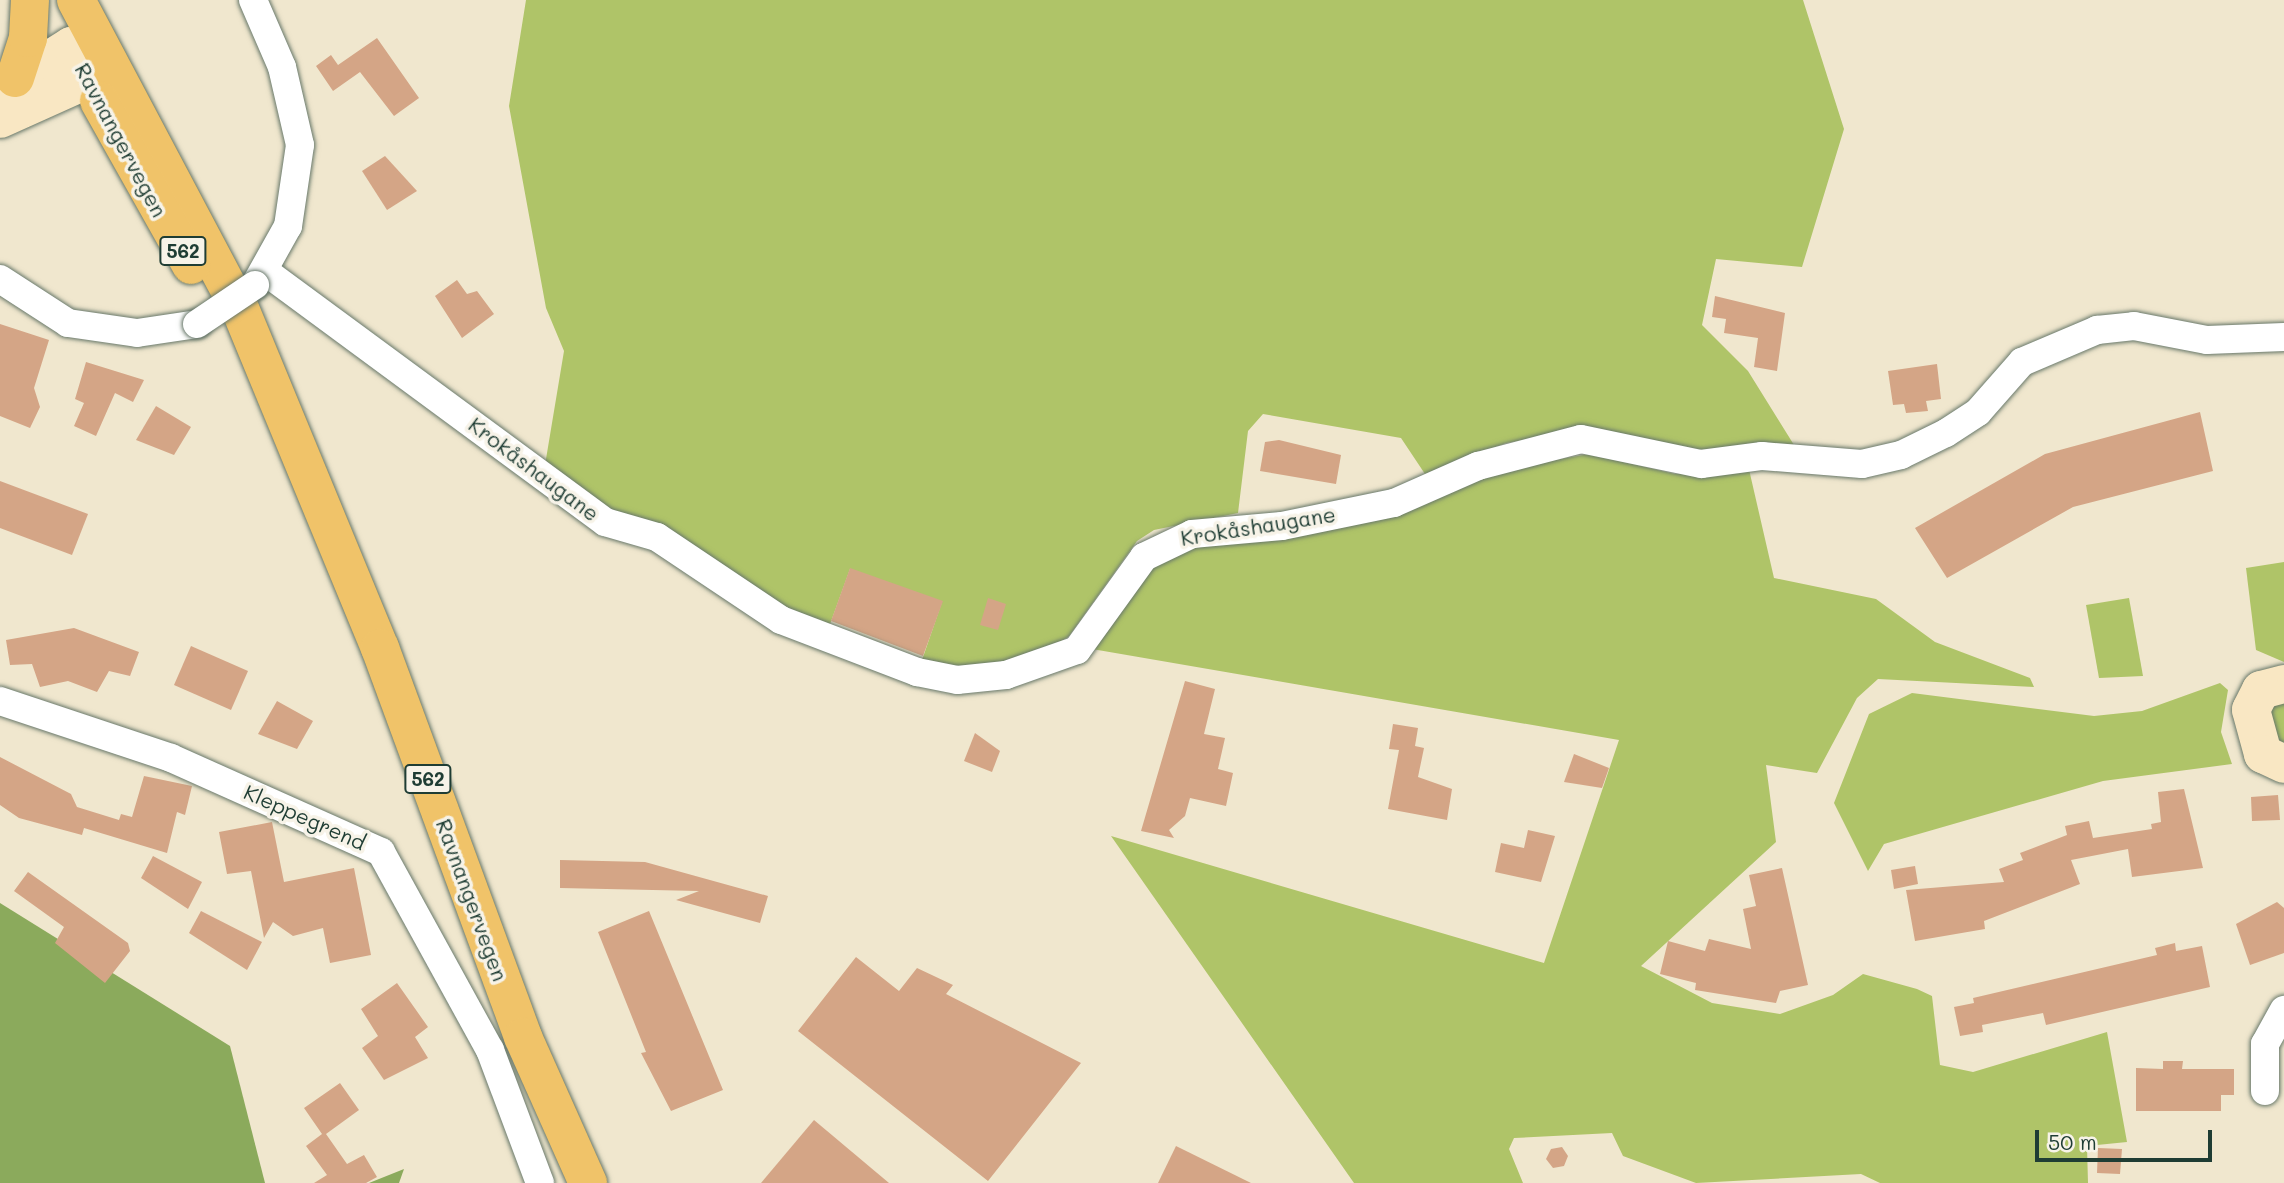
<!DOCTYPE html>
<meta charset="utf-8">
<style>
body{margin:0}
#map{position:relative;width:2284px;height:1183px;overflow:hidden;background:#f0e7ce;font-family:Mali,sans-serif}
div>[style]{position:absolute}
.green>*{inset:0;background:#afc468}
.forest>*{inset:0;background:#8baa5c}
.building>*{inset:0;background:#d4a586}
.roads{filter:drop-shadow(0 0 2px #68786a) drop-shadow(0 0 2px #68786a)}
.street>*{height:28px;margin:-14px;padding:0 14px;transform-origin:14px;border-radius:14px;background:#fff}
.secondary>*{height:38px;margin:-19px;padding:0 19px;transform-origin:19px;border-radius:19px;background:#f9e7c3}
.primary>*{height:38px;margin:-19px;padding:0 19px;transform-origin:19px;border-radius:19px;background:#f0c369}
.bridges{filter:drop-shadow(0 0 2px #68786a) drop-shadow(0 0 2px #68786a)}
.street-bridge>*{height:28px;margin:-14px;padding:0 14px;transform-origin:14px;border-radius:14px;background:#fff}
span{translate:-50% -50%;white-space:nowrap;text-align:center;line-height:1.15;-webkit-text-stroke:7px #f7f3e8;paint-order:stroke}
.shield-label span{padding:2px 5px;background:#f7f3e8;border:2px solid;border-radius:5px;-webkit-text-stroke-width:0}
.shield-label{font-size:19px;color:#1f3d34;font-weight:700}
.street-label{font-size:21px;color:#1f3d34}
.scale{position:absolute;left:2035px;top:1130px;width:177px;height:32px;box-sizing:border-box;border:4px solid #1f3d34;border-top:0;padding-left:9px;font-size:21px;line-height:24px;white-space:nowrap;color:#1f3d34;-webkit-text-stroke:5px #f7f3e8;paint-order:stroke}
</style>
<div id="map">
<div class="green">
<div style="clip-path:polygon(526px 0,1803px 0,1844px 129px,1802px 267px,1716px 259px,1702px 325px,1748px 371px,1794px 445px,1678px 451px,1568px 432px,1506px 443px,1425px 474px,1401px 438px,1263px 414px,1248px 431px,1238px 513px,1154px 530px,1137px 541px,1069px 636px,1030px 663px,974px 671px,922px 660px,942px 602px,850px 569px,829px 627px,755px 601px,609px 517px,544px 471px,564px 351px,546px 308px,509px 106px)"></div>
<div style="clip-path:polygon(1589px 454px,1675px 474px,1748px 465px,1774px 578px,1876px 599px,1935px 642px,2030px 678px,2034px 687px,1878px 679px,1857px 698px,1817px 773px,1766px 765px,1776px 842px,1641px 966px,1712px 1003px,1780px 1014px,1833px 995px,1863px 974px,1917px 989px,1932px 996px,1940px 1065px,1973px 1072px,2107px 1032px,2127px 1142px,2087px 1146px,2088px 1183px,1880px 1183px,1861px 1174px,1696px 1183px,1623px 1156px,1612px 1133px,1514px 1138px,1509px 1149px,1523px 1183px,1354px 1183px,1111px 836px,1544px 963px,1619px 740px,1092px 649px,1159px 551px,1465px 476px)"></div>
<div style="clip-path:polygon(2284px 562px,2284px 662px,2256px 650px,2246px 568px)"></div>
<div style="clip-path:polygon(2129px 598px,2143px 676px,2099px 678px,2086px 605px)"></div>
<div style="clip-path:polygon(2220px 683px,2228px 690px,2221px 732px,2232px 764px,2103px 781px,1884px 844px,1868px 871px,1834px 803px,1869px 714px,1912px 693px,2094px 716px,2142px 711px)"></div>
<div style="clip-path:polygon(2271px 701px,2284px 703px,2284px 752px,2263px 711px)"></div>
</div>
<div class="forest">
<div style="clip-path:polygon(0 903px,230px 1046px,265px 1183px,0 1183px)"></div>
<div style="clip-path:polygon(404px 1169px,399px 1183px,369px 1183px)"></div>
</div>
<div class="building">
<div style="clip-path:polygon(377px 38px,419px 98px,394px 116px,360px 72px,333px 91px,316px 66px,331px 55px,338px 65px)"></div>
<div style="clip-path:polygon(385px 156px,417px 191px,387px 210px,362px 171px)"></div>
<div style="clip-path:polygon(457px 280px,467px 294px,477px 291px,494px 314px,462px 338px,435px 296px)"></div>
<div style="clip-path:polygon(1715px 296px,1785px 313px,1777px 371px,1754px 367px,1758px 338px,1724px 333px,1726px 319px,1712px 317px)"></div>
<div style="clip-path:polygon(0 324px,49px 340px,34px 388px,40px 407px,30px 428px,0 416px)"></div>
<div style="clip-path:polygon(86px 362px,144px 380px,133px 402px,115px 393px,96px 436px,74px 426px,84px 403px,75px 399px)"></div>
<div style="clip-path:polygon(1937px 364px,1941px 399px,1926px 401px,1928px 411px,1906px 413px,1904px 404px,1893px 405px,1888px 371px)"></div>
<div style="clip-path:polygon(156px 406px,191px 427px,174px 455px,136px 440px)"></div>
<div style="clip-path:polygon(2200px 412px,2213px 471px,2073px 507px,1947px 578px,1915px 528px,2045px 454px)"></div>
<div style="clip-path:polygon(1279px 440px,1341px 455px,1336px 484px,1260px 471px,1265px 442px)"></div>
<div style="clip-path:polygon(0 481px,88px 514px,72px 555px,0 528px)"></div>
<div style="clip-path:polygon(850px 568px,943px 601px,923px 656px,831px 621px)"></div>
<div style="clip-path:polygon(988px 598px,1006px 604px,998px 630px,980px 625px)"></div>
<div style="clip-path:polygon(74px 628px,139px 652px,130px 676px,109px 671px,97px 692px,68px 681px,40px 687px,32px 664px,10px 665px,6px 640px)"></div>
<div style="clip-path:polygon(191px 646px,248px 671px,231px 710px,174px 685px)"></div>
<div style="clip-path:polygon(1185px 681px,1215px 689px,1204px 734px,1225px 738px,1218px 769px,1233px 773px,1226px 806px,1190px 798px,1185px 816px,1169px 830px,1174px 838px,1141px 831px)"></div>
<div style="clip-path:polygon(277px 701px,313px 721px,297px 749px,258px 734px)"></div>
<div style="clip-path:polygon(1393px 724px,1418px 728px,1415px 746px,1424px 748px,1418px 777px,1452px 789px,1447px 820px,1388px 809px,1399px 750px,1389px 749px)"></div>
<div style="clip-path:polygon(975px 733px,1000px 751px,992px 772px,964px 761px)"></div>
<div style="clip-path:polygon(1574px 754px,1609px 768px,1602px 788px,1564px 782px)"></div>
<div style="clip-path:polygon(0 757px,71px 794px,77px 807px,119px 820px,121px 814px,132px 817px,144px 776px,192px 786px,185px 815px,177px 812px,167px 853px,84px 828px,82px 835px,19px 818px,0 805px)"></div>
<div style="clip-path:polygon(2184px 789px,2203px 868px,2132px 877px,2128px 849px,2071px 860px,2080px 884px,1984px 921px,1985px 929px,1915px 941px,1906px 890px,2004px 882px,1999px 869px,2023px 860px,2020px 853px,2067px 835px,2065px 826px,2089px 821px,2093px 838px,2152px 829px,2151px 824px,2161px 822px,2158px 792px)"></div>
<div style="clip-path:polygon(2278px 795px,2280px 820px,2252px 821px,2251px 797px)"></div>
<div style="clip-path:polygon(272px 822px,284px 882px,354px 868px,371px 955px,330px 963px,323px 928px,293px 936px,273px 922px,264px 938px,251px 871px,227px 874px,219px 832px)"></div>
<div style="clip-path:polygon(1528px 830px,1555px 836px,1541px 882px,1495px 872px,1501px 843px,1524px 848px)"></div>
<div style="clip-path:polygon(153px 856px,202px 882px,188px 909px,141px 878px)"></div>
<div style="clip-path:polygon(560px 860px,645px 862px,768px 896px,760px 923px,676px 900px,699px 891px,560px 888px)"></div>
<div style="clip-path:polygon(1915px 866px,1918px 884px,1894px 889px,1891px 870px)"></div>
<div style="clip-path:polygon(1782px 868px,1808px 985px,1780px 991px,1776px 1003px,1695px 990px,1696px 983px,1660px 974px,1668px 941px,1705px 951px,1709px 939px,1751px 949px,1743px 909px,1756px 906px,1749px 875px)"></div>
<div style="clip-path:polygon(28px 872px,128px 943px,130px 951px,105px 983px,55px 943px,64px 927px,14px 891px)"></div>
<div style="clip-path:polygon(2277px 902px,2284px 908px,2284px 953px,2250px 965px,2236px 924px)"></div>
<div style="clip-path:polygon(201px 911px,262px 942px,247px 970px,189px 933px)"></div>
<div style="clip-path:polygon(649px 911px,723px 1090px,671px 1111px,641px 1053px,646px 1052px,598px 932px)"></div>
<div style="clip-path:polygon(2175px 943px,2176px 951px,2202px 946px,2210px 987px,2046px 1025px,2043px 1013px,1982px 1025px,1983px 1032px,1960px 1036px,1954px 1007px,1974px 1003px,1973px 998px,2157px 955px,2155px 948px)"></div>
<div style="clip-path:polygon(856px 957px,899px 991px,917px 968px,953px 985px,946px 994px,1081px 1063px,988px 1181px,798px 1031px)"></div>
<div style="clip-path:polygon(397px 983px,428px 1027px,415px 1037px,428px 1058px,384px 1080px,362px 1048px,378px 1036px,361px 1009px)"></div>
<div style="clip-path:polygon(2163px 1061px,2183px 1061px,2182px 1069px,2234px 1069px,2234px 1095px,2221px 1095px,2221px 1111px,2136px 1111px,2136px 1068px,2163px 1069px)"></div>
<div style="clip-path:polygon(340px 1083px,359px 1110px,326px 1134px,347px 1164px,364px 1155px,377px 1177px,366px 1183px,314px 1183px,327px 1175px,306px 1146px,322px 1134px,304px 1108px)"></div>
<div style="clip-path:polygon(814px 1120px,889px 1183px,761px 1183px)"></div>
<div style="clip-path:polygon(1176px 1146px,1251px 1183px,1158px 1183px)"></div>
<div style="clip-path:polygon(1562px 1147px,1568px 1156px,1564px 1166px,1553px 1168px,1546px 1159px,1551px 1149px)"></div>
<div style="clip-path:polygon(2098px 1148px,2122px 1149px,2120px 1174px,2097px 1173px)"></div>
</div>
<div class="roads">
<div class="street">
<div style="left:253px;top:0;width:73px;rotate:66.6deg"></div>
<div style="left:282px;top:67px;width:80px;rotate:77deg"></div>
<div style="left:300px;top:145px;width:82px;rotate:98.4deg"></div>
<div style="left:288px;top:226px;width:68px;rotate:119.2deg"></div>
<div style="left:266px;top:272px;width:421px;rotate:36.4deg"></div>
<div style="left:605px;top:522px;width:54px;rotate:16.1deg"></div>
<div style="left:657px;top:537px;width:149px;rotate:33.8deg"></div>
<div style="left:781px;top:620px;width:146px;rotate:20.9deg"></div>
<div style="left:917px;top:672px;width:41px;rotate:11.3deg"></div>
<div style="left:957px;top:680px;width:49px;rotate:-5.8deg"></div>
<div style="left:1006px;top:675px;width:75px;rotate:-19.4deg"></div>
<div style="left:1077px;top:650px;width:115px;rotate:-54.2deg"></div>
<div style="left:1144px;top:557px;width:53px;rotate:-25.6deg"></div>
<div style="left:1192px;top:534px;width:90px;rotate:-5.1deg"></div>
<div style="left:1282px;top:526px;width:114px;rotate:-11.6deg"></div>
<div style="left:1394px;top:503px;width:92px;rotate:-23.8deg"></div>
<div style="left:1478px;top:466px;width:106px;rotate:-14.7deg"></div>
<div style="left:1581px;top:439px;width:123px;rotate:11.8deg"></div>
<div style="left:1701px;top:464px;width:62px;rotate:-7.5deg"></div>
<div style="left:1762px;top:456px;width:100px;rotate:4.6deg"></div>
<div style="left:1862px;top:464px;width:40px;rotate:-13deg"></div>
<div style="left:1901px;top:455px;width:50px;rotate:-26.1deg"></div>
<div style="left:1946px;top:433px;width:38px;rotate:-33deg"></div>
<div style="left:1978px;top:412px;width:67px;rotate:-48.7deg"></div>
<div style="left:2022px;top:362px;width:82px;rotate:-23.1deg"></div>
<div style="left:2097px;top:330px;width:37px;rotate:-6deg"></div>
<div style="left:2134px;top:326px;width:74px;rotate:10.9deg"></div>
<div style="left:2207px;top:340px;width:77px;rotate:-2.2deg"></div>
<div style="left:0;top:279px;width:81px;rotate:32.9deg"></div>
<div style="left:68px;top:323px;width:70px;rotate:8.2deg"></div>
<div style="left:137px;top:333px;width:61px;rotate:-8.5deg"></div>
<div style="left:0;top:701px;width:180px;rotate:18.4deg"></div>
<div style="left:171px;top:758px;width:230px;rotate:24.1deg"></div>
<div style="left:381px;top:852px;width:226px;rotate:61.2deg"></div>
<div style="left:490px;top:1050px;width:142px;rotate:69.4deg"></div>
<div style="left:2265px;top:1091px;width:47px;rotate:-90deg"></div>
<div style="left:2265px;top:1044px;width:39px;rotate:-61deg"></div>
</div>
<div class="secondary">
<div style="left:0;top:91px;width:84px;rotate:-32.4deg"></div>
<div style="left:71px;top:46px;width:31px;rotate:9deg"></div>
<div style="left:102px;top:51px;width:33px;rotate:117deg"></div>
<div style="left:87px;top:80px;width:95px;rotate:155.9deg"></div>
<div style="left:2284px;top:684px;width:24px;rotate:165deg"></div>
<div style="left:2261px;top:690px;width:22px;rotate:117deg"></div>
<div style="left:2251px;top:710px;width:46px;rotate:74.7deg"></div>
<div style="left:2263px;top:754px;width:23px;rotate:25deg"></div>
</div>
<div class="primary">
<div style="left:76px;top:0;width:352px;rotate:62.1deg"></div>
<div style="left:241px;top:311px;width:365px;rotate:67.6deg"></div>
<div style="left:380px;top:648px;width:414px;rotate:69.8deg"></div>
<div style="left:523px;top:1037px;width:160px;rotate:66deg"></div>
<div style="left:15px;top:78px;width:42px;rotate:-72deg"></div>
<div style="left:28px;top:38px;width:38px;rotate:-87deg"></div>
<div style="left:99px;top:101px;width:188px;rotate:60.7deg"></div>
</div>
</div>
<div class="bridges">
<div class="street-bridge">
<div style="left:197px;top:324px;width:70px;rotate:-33.9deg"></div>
</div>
</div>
<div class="shield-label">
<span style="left:183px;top:251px">562</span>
<span style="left:428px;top:779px">562</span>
</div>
<div class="street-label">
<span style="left:121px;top:140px;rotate:62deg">Ravnangervegen</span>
<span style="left:534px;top:469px;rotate:37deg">Krokåshaugane</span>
<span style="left:1258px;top:526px;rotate:-9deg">Krokåshaugane</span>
<span style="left:305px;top:817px;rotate:24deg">Kleppegrend</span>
<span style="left:472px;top:900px;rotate:70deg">Ravnangervegen</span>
</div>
<div class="scale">50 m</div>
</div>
